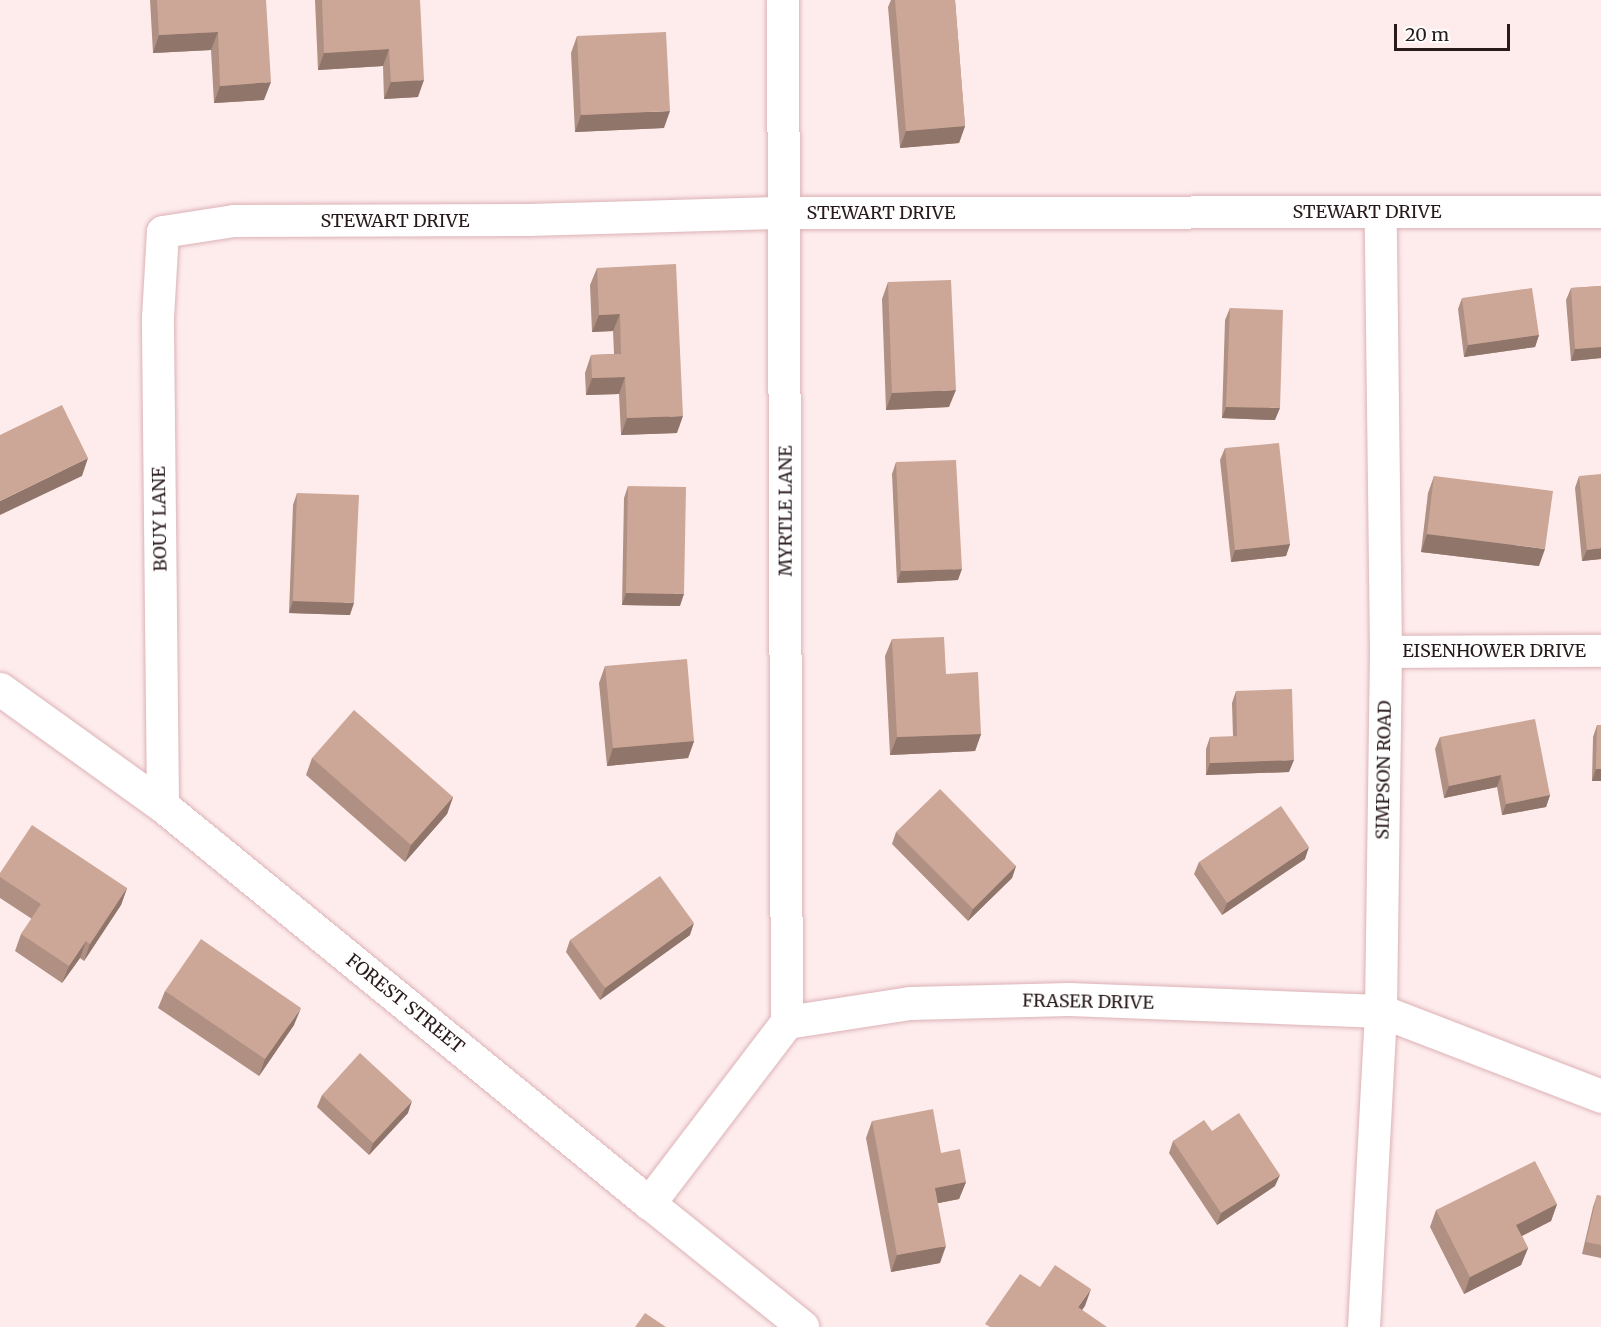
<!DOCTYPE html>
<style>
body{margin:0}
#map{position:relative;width:1601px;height:1327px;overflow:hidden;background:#feeced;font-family:Merriweather,serif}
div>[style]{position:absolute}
.roads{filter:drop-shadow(0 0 2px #dcb2b6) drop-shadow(0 0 2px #dcb2b6)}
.street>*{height:32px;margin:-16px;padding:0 16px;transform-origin:16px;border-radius:16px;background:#fff}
.secondary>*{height:33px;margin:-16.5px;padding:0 16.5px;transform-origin:16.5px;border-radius:16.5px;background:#fff}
.wall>*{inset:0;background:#af9082}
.shaded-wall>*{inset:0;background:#8f756a}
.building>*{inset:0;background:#cca797}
span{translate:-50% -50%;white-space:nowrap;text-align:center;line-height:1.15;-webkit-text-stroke:5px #fefefe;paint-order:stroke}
.street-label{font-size:18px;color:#28191a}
.scale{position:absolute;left:1394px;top:24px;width:116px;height:27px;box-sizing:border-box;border:3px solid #28191a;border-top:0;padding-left:8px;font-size:18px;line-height:21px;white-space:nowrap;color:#28191a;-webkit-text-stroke:4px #fefefe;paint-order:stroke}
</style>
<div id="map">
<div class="roads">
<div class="street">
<div style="left:783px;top:0;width:1022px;rotate:89.78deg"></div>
<div style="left:1386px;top:652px;width:215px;rotate:-0.3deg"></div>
<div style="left:163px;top:806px;width:488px;rotate:-90.6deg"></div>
<div style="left:158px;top:318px;width:86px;rotate:-86.7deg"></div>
<div style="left:163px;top:232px;width:72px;rotate:-8.8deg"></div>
<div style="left:234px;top:221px;width:294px;rotate:-0.2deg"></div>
<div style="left:528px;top:220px;width:257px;rotate:-1.6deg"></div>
<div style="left:785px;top:213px;width:816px;rotate:-0.07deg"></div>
<div style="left:649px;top:1203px;width:198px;rotate:38.8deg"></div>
<div style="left:1364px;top:1327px;width:316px;rotate:-86.9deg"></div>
<div style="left:1381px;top:1011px;width:359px;rotate:-89.2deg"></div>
<div style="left:1386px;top:652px;width:440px;rotate:-90.7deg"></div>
</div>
<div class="secondary">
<div style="left:0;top:689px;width:201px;rotate:35.7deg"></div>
<div style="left:163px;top:806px;width:628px;rotate:39.24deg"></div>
<div style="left:649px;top:1203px;width:228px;rotate:-52.7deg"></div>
<div style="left:787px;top:1022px;width:124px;rotate:-8.8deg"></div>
<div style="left:910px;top:1003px;width:159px;rotate:-1.4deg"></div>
<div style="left:1069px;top:999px;width:312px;rotate:2.2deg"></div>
<div style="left:1381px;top:1011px;width:236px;rotate:21.1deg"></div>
</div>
</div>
<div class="wall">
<div style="clip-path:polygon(150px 0,266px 0,264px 100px,214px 103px,211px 50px,153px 53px)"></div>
<div style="clip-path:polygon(315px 0,420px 0,418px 97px,384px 99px,383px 66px,318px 70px)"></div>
<div style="clip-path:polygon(891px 0,955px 0,965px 126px,959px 143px,900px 148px,888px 7px)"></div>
<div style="clip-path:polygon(577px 36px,664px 128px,575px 132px,571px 53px)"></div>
<div style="clip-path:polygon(597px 268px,677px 433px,621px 435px,619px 394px,586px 395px,585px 373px,591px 355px,614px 354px,613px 331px,592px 332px,590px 285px)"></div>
<div style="clip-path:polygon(888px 282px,949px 407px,886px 410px,882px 299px)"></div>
<div style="clip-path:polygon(1601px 286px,1601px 358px,1571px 361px,1566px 300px,1571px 288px)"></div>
<div style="clip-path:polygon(1462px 298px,1539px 335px,1535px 347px,1464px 357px,1458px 309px)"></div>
<div style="clip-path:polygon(1230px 308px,1275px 420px,1222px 418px,1225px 320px)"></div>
<div style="clip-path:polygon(1225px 448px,1290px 544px,1286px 556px,1231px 562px,1220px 460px)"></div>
<div style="clip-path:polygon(896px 462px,958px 580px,897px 583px,892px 474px)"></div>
<div style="clip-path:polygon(1434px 476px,1539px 566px,1421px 552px,1428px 493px)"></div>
<div style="clip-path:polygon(1579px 476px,1601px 559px,1582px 561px,1575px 488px)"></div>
<div style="clip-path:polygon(628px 486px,680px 606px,622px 605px,624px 498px)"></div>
<div style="clip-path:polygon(297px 493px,350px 615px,289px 613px,293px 505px)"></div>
<div style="clip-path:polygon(892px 639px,981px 734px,975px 751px,890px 755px,885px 656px)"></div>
<div style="clip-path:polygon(605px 666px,694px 741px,688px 758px,607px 766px,599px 683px)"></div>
<div style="clip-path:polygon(1236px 691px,1289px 772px,1206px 775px,1206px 749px,1210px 737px,1233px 737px,1232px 703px)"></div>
<div style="clip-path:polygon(1597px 725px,1601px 781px,1592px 781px,1593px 737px)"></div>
<div style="clip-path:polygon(1440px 737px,1550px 795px,1546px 807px,1502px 815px,1497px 787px,1444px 798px,1435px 749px)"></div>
<div style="clip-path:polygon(312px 758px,453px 797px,447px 814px,405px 862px,306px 775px)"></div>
<div style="clip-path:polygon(896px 832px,1016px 866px,1012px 878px,968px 921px,892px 844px)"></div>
<div style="clip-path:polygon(1305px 859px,1222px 915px,1194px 874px,1199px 862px)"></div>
<div style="clip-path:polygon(0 873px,127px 888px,121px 905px,84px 961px,80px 958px,62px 983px,15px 951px,21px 934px,32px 919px,0 898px)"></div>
<div style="clip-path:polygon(690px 935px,600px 1000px,566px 952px,570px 940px)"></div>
<div style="clip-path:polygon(165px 991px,294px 1025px,259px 1076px,158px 1008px)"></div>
<div style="clip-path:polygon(322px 1095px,408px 1113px,369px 1155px,317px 1107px)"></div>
<div style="clip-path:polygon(872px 1121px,941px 1153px,966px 1182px,959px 1199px,938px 1203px,940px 1263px,891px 1272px,866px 1138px)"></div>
<div style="clip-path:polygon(1212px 1131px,1275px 1186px,1217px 1225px,1169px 1153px,1173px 1141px)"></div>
<div style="clip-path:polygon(1597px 1195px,1601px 1196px,1601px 1258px,1582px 1254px,1593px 1207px)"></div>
<div style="clip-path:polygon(1557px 1204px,1551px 1221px,1522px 1236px,1528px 1248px,1521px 1265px,1464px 1294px,1430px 1227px,1436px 1210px)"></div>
</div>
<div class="shaded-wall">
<div style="clip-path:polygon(218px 32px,211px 50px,153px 53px,159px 35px)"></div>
<div style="clip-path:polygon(389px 49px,383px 66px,318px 70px,324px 53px)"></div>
<div style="clip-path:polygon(424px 80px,418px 97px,384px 99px,391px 82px)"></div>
<div style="clip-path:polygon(271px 82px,264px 100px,214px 103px,220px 86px)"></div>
<div style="clip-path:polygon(670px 111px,664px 128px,575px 132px,581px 115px)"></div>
<div style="clip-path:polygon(965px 126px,959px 143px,900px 148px,906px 131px)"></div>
<div style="clip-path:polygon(620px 314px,613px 331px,592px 332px,599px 315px)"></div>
<div style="clip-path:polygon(1539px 335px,1535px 347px,1464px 357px,1468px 345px)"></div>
<div style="clip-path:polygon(1601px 347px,1601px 358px,1571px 361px,1575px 349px)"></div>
<div style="clip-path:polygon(625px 377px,619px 394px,586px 395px,592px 378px)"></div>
<div style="clip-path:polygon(956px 390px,949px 407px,886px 410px,892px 393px)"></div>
<div style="clip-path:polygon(1226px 407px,1280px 408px,1275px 420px,1222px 418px)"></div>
<div style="clip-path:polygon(683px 416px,677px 433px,621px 435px,627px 418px)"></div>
<div style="clip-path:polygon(88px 458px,82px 476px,0 515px,0 501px)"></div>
<div style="clip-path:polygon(1427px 534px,1545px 549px,1539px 566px,1421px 552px)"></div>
<div style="clip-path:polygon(1290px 544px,1286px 556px,1231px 562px,1235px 550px)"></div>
<div style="clip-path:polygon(1601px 548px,1601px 559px,1582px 561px,1587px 550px)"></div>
<div style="clip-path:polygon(962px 569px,958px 580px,897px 583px,901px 571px)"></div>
<div style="clip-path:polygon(626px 593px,684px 594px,680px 606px,622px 605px)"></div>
<div style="clip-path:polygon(293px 601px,354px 603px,350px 615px,289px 613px)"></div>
<div style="clip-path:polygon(981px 734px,975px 751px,890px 755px,897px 737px)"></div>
<div style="clip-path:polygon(694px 741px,688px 758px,607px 766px,613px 748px)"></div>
<div style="clip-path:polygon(1294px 760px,1289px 772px,1206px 775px,1210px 763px)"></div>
<div style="clip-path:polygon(1596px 769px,1601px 769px,1601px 781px,1592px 781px)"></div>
<div style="clip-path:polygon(1501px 775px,1497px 787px,1444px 798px,1449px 786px)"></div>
<div style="clip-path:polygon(1550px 795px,1546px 807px,1502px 815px,1506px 804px)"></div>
<div style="clip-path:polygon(453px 797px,447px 814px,405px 862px,411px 845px)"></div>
<div style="clip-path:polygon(1309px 847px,1305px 859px,1222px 915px,1227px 903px)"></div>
<div style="clip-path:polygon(1016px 866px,1012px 878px,968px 921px,973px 909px)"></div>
<div style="clip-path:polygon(127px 888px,121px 905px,84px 961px,90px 944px)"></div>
<div style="clip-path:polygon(694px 923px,690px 935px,600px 1000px,605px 988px)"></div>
<div style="clip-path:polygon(86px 941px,80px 958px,62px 983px,69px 966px)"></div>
<div style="clip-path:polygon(301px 1008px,294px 1025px,259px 1076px,265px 1059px)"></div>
<div style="clip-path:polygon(412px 1101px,408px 1113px,369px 1155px,373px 1143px)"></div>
<div style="clip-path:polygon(1280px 1175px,1275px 1186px,1217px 1225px,1221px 1213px)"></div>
<div style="clip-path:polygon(966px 1182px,959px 1199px,929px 1205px,935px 1188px)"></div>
<div style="clip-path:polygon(1557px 1204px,1551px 1221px,1510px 1242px,1516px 1225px)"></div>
<div style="clip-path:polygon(946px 1246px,940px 1263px,891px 1272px,897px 1255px)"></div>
<div style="clip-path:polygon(1528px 1248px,1521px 1265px,1464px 1294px,1470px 1277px)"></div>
<div style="clip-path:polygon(1091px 1289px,1085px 1306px,1072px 1324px,1078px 1307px)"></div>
</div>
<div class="building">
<div style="clip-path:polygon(157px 0,266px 0,271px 82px,220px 86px,218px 32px,159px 35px)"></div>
<div style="clip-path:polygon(322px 0,420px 0,424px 80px,391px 82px,389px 49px,324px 53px)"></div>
<div style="clip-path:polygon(895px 0,955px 0,965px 126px,906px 131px)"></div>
<div style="clip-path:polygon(666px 32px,670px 111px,581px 115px,577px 36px)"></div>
<div style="clip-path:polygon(676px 264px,683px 416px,627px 418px,625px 377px,592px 378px,591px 355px,621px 354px,620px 314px,599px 315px,597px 268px)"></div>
<div style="clip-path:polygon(951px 280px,956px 390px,892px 393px,888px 282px)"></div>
<div style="clip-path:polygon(1601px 286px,1601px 347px,1575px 349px,1571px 288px)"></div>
<div style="clip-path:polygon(1532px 288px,1539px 335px,1468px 345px,1462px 298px)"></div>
<div style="clip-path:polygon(1230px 308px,1283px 310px,1280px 408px,1226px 407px)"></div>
<div style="clip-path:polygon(62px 405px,88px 458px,0 501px,0 435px)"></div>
<div style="clip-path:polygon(1279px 443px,1290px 544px,1235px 550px,1225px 448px)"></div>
<div style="clip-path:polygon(956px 460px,962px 569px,901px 571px,896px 462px)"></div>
<div style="clip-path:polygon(1601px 474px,1601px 548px,1587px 550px,1579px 476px)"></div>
<div style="clip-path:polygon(1434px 476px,1553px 491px,1545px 549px,1427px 534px)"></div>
<div style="clip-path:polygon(628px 486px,686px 487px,684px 594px,626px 593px)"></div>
<div style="clip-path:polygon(297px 493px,359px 495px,354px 603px,293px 601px)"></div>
<div style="clip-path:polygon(944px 637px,946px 674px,978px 672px,981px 734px,897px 737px,892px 639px)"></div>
<div style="clip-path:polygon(687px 659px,694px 741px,613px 748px,605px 666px)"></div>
<div style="clip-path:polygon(1292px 689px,1294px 760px,1210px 763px,1210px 737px,1237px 736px,1236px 691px)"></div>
<div style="clip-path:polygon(354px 710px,453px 797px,411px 845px,312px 758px)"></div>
<div style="clip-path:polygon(1535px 719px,1550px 795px,1506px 804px,1501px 775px,1449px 786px,1440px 737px)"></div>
<div style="clip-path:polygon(1597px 725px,1601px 725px,1601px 769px,1596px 769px)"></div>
<div style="clip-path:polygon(940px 789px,1016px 866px,973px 909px,896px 832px)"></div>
<div style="clip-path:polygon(1281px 806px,1309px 847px,1227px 903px,1199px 862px)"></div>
<div style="clip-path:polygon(32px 825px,127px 888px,90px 944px,86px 941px,69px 966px,21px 934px,41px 904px,0 877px,0 873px)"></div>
<div style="clip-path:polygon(660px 876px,694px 923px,605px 988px,570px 940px)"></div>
<div style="clip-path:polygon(201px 939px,301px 1008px,265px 1059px,165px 991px)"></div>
<div style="clip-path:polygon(360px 1053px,412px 1101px,373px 1143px,322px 1095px)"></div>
<div style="clip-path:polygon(933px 1109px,941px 1153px,960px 1149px,966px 1182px,935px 1188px,946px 1246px,897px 1255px,872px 1121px)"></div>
<div style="clip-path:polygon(1239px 1113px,1280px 1175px,1221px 1213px,1173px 1141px,1204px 1120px,1212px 1131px)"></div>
<div style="clip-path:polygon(1535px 1161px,1557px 1204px,1516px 1225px,1528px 1248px,1470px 1277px,1436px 1210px)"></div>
<div style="clip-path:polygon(1597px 1195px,1601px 1196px,1601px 1245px,1586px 1242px)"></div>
<div style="clip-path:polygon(1055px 1265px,1091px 1289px,1078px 1307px,1107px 1327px,990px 1327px,985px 1324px,1020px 1274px,1040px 1287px)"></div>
<div style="clip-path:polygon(645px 1313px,666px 1327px,635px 1327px)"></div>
</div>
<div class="street-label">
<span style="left:1367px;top:212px">STEWART DRIVE</span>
<span style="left:881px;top:213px">STEWART DRIVE</span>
<span style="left:395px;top:221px">STEWART DRIVE</span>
<span style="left:786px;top:511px;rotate:-90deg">MYRTLE LANE</span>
<span style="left:160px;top:519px;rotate:-91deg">BOUY LANE</span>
<span style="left:1494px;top:651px">EISENHOWER DRIVE</span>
<span style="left:1384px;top:770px;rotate:-89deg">SIMPSON ROAD</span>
<span style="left:1088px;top:1002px;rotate:1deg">FRASER DRIVE</span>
<span style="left:405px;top:1004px;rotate:39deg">FOREST STREET</span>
</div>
<div class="scale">20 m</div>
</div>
